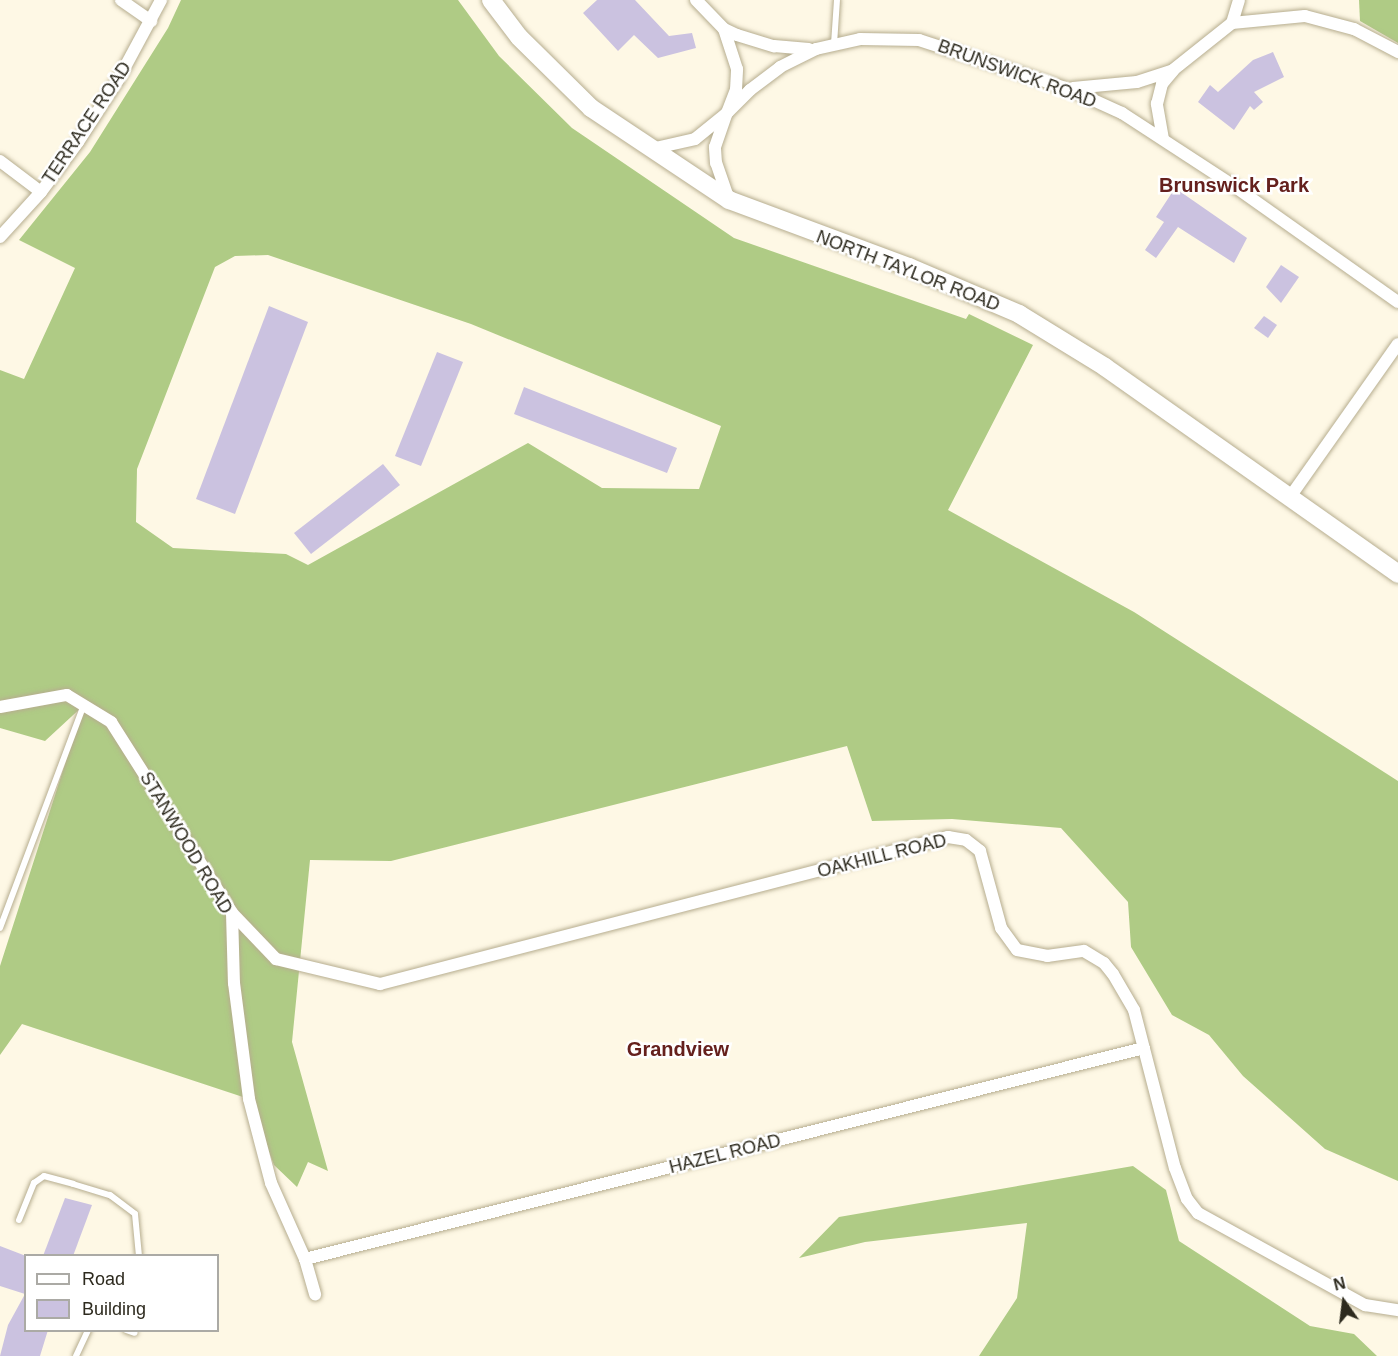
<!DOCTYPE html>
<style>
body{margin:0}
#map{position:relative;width:1398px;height:1356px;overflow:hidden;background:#fef8e5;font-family:Helvetica,sans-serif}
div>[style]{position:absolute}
.forest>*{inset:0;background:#afcb85}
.building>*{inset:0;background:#cbc2e0}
.roads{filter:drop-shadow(0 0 2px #b6ad8f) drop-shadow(0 0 2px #b6ad8f)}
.lane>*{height:6px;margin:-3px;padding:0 3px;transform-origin:3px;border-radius:3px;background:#fff}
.street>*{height:12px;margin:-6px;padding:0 6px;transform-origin:6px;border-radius:6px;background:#fff}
.secondary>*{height:18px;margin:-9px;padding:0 9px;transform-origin:9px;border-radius:9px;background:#fff}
span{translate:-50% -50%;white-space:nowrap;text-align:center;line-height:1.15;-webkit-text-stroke:5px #fff;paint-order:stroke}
.street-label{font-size:18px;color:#2d2a1e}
.neighbourhood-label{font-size:20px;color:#65201d;font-weight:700}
.legend{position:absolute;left:24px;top:1254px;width:195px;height:78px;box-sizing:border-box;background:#fff;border:2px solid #abaaa5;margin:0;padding:8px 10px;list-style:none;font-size:18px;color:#2d2a1e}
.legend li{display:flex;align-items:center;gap:12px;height:30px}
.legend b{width:30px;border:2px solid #abaaa5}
.north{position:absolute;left:1314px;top:1272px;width:60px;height:60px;-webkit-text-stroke:4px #fff;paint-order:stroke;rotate:346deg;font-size:16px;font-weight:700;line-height:24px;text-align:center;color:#2d2a1e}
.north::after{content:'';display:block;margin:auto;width:21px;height:27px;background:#2d2a1e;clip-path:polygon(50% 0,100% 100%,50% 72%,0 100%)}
</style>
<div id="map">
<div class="forest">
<div style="clip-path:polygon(evenodd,181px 0,458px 0,499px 56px,572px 128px,734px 238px,966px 319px,969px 314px,1033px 345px,948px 510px,1134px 612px,1398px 781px,1398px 1181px,1325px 1149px,1243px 1076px,1209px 1035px,1172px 1015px,1131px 947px,1128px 902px,1061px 828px,952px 819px,872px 821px,847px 746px,391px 861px,310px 860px,292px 1042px,328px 1171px,308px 1162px,297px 1187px,274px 1165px,249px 1099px,22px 1024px,0 1055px,0 966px,84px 705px,45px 741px,0 728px,0 370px,24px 379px,75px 268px,19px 240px,90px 152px,168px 28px,181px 0,268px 255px,471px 324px,721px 426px,699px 489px,602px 488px,528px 443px,308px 565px,286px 554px,173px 548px,136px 522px,137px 469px,215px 267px,235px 256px,268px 255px)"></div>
<div style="clip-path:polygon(1359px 0,1398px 0,1398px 43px,1360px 21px)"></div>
<div style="clip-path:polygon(1133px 1166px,1166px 1190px,1179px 1241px,1310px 1326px,1354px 1334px,1377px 1356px,979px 1356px,1017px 1298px,1027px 1223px,865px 1242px,799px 1258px,839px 1217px)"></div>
</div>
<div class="building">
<div style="clip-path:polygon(597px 0,635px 0,669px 36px,692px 33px,696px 48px,658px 58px,634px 35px,618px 51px,583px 13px)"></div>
<div style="clip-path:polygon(1273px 52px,1284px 77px,1254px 92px,1263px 102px,1254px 110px,1250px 106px,1234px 130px,1198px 102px,1210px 85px,1218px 92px,1253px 60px)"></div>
<div style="clip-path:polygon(1175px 188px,1247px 238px,1234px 263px,1178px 227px,1156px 258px,1145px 250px,1164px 222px,1156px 217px)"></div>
<div style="clip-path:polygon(1281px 265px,1299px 277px,1281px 303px,1266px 287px)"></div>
<div style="clip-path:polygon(269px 306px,308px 322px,235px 514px,196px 499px)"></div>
<div style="clip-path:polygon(1264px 316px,1277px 325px,1268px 338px,1254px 328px)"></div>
<div style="clip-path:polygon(437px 352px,463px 362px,421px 466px,395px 456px)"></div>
<div style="clip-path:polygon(524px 387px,677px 448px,667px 473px,514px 414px)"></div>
<div style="clip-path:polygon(383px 464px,400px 485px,311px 554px,294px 533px)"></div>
<div style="clip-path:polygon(65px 1198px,92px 1205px,73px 1256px,43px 1256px)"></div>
<div style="clip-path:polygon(0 1246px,26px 1256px,26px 1330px,48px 1330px,40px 1356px,0 1356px,8px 1325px,25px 1294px,0 1286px)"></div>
</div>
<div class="roads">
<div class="lane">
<div style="left:834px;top:44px;width:44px;rotate:-86.1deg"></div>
<div style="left:0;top:928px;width:239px;rotate:-69.4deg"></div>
<div style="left:19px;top:1220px;width:40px;rotate:-68deg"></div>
<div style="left:34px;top:1183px;width:12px;rotate:-35deg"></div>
<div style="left:44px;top:1176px;width:30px;rotate:15deg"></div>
<div style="left:73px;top:1184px;width:39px;rotate:17deg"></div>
<div style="left:110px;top:1195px;width:31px;rotate:37deg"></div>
<div style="left:135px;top:1214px;width:42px;rotate:84.6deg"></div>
<div style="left:126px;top:1330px;width:9px;rotate:18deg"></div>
<div style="left:76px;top:1356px;width:29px;rotate:-65deg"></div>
</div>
<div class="street">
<div style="left:121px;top:0;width:37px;rotate:35deg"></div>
<div style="left:696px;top:0;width:40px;rotate:46deg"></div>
<div style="left:724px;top:29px;width:14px;rotate:25deg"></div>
<div style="left:737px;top:35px;width:39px;rotate:17deg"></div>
<div style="left:774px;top:46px;width:35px;rotate:5deg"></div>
<div style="left:1232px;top:23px;width:73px;rotate:-5.5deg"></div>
<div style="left:1305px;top:16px;width:51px;rotate:14.9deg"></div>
<div style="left:1354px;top:29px;width:50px;rotate:27.6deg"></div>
<div style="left:1073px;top:88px;width:64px;rotate:-5.4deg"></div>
<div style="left:1137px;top:82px;width:38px;rotate:-18deg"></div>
<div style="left:1173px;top:70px;width:75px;rotate:-38.5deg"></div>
<div style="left:1232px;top:23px;width:24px;rotate:-73deg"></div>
<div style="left:1163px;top:139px;width:36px;rotate:-100deg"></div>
<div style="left:1157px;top:104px;width:21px;rotate:-76deg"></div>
<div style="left:1162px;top:84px;width:17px;rotate:-50deg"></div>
<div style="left:651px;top:149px;width:45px;rotate:-12.8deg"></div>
<div style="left:695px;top:139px;width:41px;rotate:-39.1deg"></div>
<div style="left:727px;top:113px;width:25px;rotate:-69deg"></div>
<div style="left:736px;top:90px;width:21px;rotate:-87deg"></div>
<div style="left:737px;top:69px;width:42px;rotate:-108deg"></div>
<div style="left:0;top:161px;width:51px;rotate:37.1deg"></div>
<div style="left:729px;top:200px;width:39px;rotate:-109deg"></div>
<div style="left:716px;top:163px;width:16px;rotate:-94deg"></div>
<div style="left:715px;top:147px;width:36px;rotate:-71deg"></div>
<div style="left:727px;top:113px;width:33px;rotate:-45deg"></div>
<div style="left:750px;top:90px;width:38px;rotate:-37deg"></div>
<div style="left:780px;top:67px;width:40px;rotate:-26.6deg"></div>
<div style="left:816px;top:49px;width:45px;rotate:-12.8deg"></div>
<div style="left:860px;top:39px;width:59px;rotate:1deg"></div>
<div style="left:919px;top:40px;width:158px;rotate:18.1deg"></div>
<div style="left:1069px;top:89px;width:58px;rotate:24.4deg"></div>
<div style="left:1122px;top:113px;width:134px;rotate:33.1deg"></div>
<div style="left:1234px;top:186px;width:201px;rotate:35.3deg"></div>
<div style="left:0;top:237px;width:61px;rotate:-47.7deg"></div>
<div style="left:41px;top:192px;width:62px;rotate:-53.5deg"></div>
<div style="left:78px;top:142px;width:74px;rotate:-57.2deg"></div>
<div style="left:118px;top:80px;width:91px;rotate:-61.7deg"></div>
<div style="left:1290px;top:497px;width:187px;rotate:-54.8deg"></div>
<div style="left:0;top:707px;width:68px;rotate:-10.2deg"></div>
<div style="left:67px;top:695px;width:52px;rotate:31.5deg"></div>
<div style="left:111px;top:722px;width:226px;rotate:57.6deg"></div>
<div style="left:232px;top:913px;width:70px;rotate:88.4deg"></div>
<div style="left:234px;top:983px;width:117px;rotate:82.6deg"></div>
<div style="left:249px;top:1099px;width:87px;rotate:75.3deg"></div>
<div style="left:271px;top:1183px;width:83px;rotate:65.9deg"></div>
<div style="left:305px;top:1259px;width:37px;rotate:74deg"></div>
<div style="left:232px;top:913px;width:64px;rotate:46.3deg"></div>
<div style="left:276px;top:959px;width:107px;rotate:13.5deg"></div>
<div style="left:380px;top:984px;width:587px;rotate:-14.51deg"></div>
<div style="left:948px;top:837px;width:18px;rotate:9deg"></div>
<div style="left:966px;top:840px;width:18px;rotate:38deg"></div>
<div style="left:980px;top:851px;width:80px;rotate:74.7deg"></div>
<div style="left:1001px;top:928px;width:27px;rotate:54deg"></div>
<div style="left:1017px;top:950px;width:31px;rotate:11deg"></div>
<div style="left:1047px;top:956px;width:37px;rotate:-8deg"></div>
<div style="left:1084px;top:951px;width:23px;rotate:31deg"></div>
<div style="left:1104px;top:963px;width:14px;rotate:51deg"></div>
<div style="left:1113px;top:974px;width:42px;rotate:59.7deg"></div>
<div style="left:1134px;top:1010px;width:163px;rotate:75.5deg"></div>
<div style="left:1175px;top:1168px;width:33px;rotate:69deg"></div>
<div style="left:1187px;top:1199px;width:18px;rotate:52deg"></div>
<div style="left:1198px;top:1213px;width:191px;rotate:28.9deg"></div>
<div style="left:1365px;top:1305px;width:33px;rotate:9deg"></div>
<div style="left:305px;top:1259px;width:865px;rotate:-14.12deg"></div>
</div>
<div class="secondary">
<div style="left:491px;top:0;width:46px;rotate:52.9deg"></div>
<div style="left:519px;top:37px;width:101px;rotate:44.6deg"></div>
<div style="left:591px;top:108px;width:166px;rotate:33.7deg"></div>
<div style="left:729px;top:200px;width:192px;rotate:20.4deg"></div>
<div style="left:909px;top:267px;width:120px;rotate:23.1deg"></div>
<div style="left:1019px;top:314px;width:101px;rotate:31.6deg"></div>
<div style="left:1105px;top:367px;width:359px;rotate:35.2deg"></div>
</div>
</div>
<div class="street-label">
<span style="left:1017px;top:74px;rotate:20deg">BRUNSWICK ROAD</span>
<span style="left:87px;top:123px;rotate:-56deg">TERRACE ROAD</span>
<span style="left:908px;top:271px;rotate:21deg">NORTH TAYLOR ROAD</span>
<span style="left:186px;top:843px;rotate:59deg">STANWOOD ROAD</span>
<span style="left:882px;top:856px;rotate:-14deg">OAKHILL ROAD</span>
<span style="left:725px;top:1154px;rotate:-14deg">HAZEL ROAD</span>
</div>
<div class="neighbourhood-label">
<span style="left:1234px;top:185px">Brunswick Park</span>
<span style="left:678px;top:1049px">Grandview</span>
</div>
<ul class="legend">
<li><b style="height:8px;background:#fff"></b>Road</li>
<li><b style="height:16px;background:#cbc2e0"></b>Building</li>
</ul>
<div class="north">N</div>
</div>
